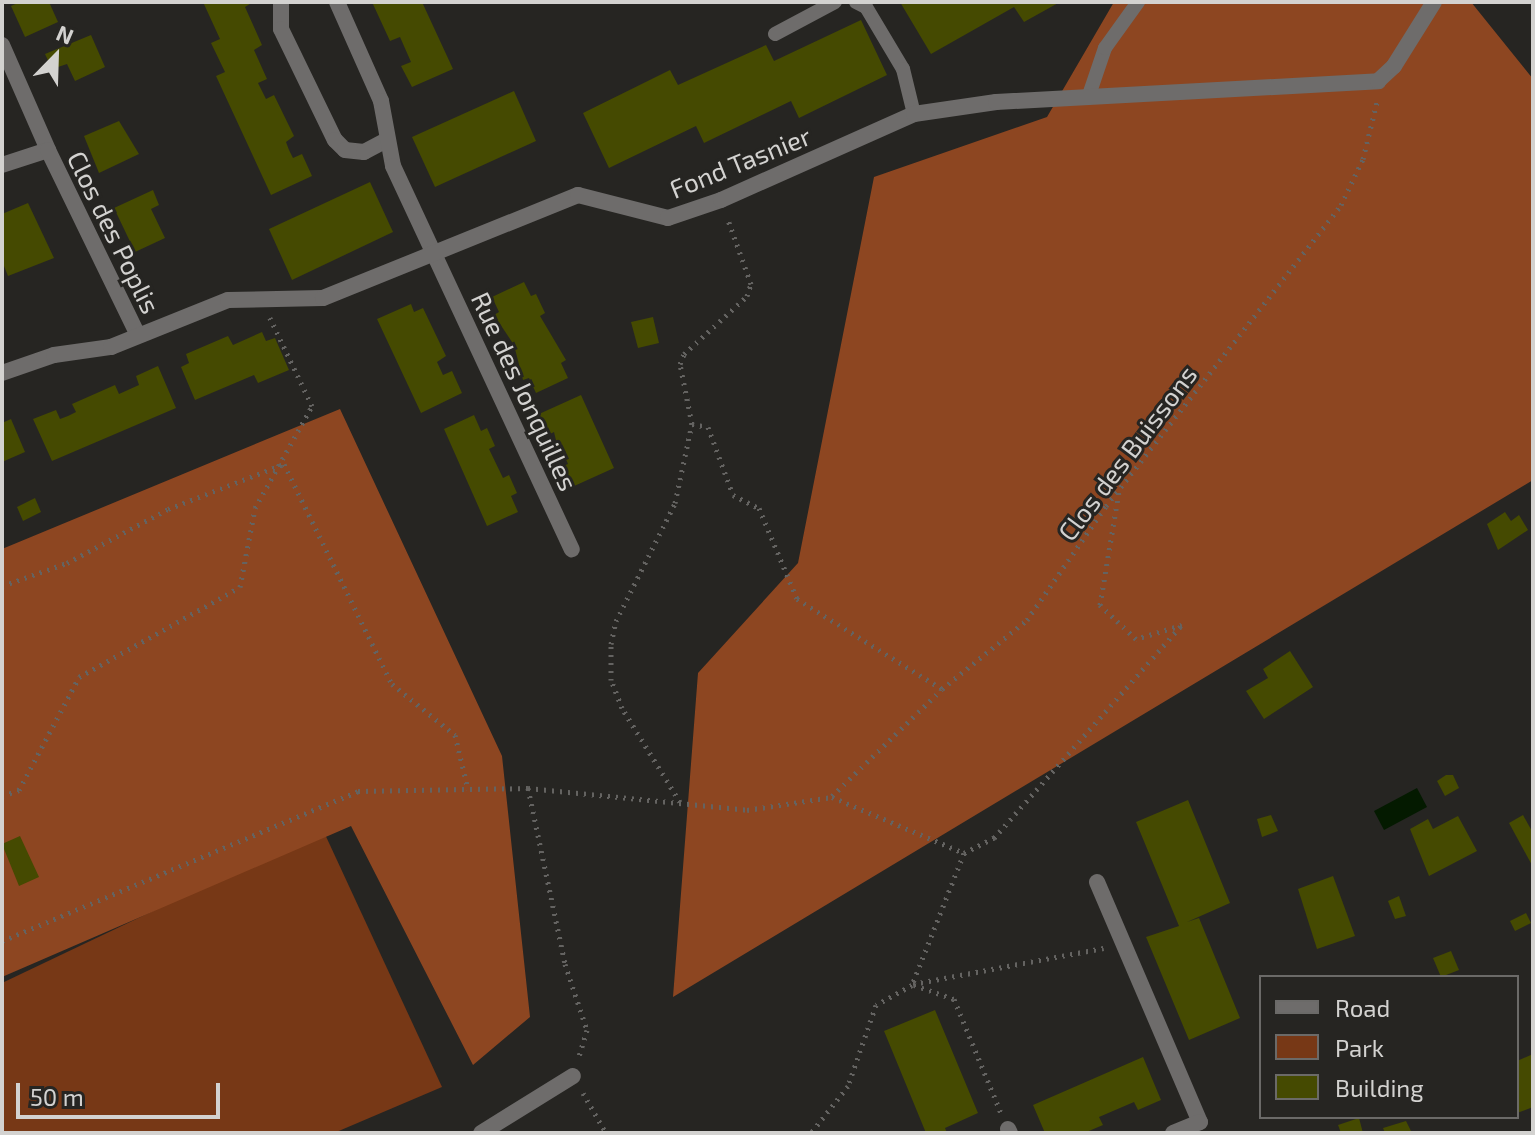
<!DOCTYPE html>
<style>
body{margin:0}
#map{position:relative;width:1535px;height:1135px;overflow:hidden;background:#262522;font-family:"Exo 2",sans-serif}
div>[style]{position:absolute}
.green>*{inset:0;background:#773816}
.forest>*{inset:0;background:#8d4621}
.water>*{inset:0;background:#041a00}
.building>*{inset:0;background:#454a01}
.path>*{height:5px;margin-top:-2.5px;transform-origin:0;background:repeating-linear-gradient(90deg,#646361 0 2px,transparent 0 8px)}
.lane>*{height:14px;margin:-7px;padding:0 7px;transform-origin:7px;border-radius:7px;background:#6e6c6b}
.street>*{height:16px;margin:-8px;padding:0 8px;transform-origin:8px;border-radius:8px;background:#6e6c6b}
span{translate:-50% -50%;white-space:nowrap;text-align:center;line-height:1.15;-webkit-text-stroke:6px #262522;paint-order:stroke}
.street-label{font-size:26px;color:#d3d2d0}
.frame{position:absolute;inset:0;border:4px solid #d3d2d0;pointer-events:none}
.legend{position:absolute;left:1259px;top:975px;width:260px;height:144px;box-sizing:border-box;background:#262522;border:2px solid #6b6a68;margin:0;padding:10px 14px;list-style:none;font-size:24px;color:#d3d2d0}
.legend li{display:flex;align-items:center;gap:16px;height:40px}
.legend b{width:40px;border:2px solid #6b6a68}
.north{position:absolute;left:16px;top:16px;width:80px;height:80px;-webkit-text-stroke:6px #262522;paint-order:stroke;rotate:23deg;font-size:22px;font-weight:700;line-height:32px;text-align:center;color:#d3d2d0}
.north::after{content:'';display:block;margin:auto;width:28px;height:36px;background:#d3d2d0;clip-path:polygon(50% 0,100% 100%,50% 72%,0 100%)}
.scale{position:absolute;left:16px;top:1083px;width:204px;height:36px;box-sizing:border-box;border:4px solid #d3d2d0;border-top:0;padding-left:10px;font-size:24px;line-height:28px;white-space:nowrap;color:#d3d2d0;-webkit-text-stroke:6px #262522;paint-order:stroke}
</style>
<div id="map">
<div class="green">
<div style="clip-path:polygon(323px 830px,442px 1087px,334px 1133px,2px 1133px,2px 983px)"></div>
</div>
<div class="forest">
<div style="clip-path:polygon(1114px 2px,1471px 2px,1533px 79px,1533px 480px,673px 997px,698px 673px,798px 563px,874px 177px,1047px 117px)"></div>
<div style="clip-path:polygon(340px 409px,502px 756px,530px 1017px,473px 1065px,351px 826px,2px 977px,2px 549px)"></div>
</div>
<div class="water">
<div style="clip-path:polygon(1417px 788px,1427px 807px,1384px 830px,1374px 811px)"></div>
</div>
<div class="building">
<div style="clip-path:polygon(20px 2px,49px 2px,58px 22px,25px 37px,11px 6px)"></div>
<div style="clip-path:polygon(203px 2px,253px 2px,245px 7px,262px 45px,254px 50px,267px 79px,258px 83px,266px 99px,274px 95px,294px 136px,286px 142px,289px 150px,293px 158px,302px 154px,312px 176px,271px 195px,216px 76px,225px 72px,211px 43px,220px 39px)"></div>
<div style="clip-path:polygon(372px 2px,422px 2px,453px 69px,412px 87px,401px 66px,411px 62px,400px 37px,390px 41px)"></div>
<div style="clip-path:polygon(900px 2px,1060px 2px,1024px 22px,1014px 7px,931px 54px)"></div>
<div style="clip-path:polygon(861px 20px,887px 75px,799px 118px,791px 101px,704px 143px,696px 126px,609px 168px,583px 113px,670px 70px,678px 85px,766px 45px,774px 61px)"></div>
<div style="clip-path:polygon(91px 35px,105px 67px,75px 81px,67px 64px,52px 69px,45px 54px)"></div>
<div style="clip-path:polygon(514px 91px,536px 141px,435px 187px,412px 137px)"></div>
<div style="clip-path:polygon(119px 121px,139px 154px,99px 173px,84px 136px)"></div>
<div style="clip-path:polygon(370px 182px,393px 232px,292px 280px,269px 229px)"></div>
<div style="clip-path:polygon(153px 190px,159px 205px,151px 209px,165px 238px,135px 252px,114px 208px)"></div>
<div style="clip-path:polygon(28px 203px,54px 258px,8px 276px,2px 261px,2px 214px)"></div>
<div style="clip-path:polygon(524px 282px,531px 296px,536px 294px,545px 313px,540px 316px,566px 360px,561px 363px,568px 378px,536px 393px,529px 378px,523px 380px,514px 345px,494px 315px,499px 312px,492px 297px)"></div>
<div style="clip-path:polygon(411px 304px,414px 312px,423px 308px,446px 356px,437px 362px,443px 375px,452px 371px,462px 393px,421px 413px,377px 319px)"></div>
<div style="clip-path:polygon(653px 317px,659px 343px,638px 348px,631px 322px)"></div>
<div style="clip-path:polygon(262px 332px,266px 341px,275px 338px,289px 370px,258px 383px,254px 375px,195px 400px,181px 367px,189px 363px,186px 354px,228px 336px,233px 345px)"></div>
<div style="clip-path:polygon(158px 366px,176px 408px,52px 461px,33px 419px,56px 410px,60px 419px,68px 416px,76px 412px,72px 404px,115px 385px,119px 394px,139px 385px,136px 376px)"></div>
<div style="clip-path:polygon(581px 395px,614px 468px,572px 487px,563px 466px,568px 464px,564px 455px,560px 457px,554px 432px,548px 435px,539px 414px)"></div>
<div style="clip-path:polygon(474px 415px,481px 431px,487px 428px,495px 446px,489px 449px,503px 478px,509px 475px,517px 493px,511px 496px,518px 512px,487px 526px,444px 429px)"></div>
<div style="clip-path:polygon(11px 419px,25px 452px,2px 462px,2px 423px)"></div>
<div style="clip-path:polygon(35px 498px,41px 512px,23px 521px,17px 507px)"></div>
<div style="clip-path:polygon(1505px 512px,1511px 521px,1519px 515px,1528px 530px,1498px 550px,1487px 524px)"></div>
<div style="clip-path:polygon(1290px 651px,1313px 687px,1264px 719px,1246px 691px,1268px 678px,1263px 669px)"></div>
<div style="clip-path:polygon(1446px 775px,1453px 775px,1459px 788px,1445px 796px,1437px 781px)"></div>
<div style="clip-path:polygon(1188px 800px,1230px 903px,1187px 922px,1199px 918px,1240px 1018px,1189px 1040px,1146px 937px,1179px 926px,1136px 822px)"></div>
<div style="clip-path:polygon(1271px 815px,1278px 831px,1262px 837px,1257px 819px)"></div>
<div style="clip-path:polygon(1523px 815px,1533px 833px,1533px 867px,1509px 823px)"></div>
<div style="clip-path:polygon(1458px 816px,1477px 851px,1429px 876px,1410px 829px,1428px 819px,1433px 829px)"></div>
<div style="clip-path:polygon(20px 836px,39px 877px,19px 886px,2px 844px)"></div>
<div style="clip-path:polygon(1333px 876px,1355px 936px,1317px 949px,1298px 889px)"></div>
<div style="clip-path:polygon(1399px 896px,1406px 916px,1395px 919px,1388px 901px)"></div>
<div style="clip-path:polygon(1526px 913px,1531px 923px,1515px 931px,1510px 921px)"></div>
<div style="clip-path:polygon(1451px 951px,1459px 970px,1441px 977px,1433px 958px)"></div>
<div style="clip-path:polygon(935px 1010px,978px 1113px,945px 1128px,947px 1133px,926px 1133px,884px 1031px)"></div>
<div style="clip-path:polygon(1533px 1054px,1533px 1107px,1517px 1113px,1517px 1061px)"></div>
<div style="clip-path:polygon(1143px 1057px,1161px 1100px,1138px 1110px,1134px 1102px,1099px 1117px,1103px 1125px,1084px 1133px,1045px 1133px,1033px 1105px)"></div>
<div style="clip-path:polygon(1359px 1118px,1363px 1133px,1341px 1133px,1338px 1125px)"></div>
<div style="clip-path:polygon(1406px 1121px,1412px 1133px,1385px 1133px,1383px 1128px)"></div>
</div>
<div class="path">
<div style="left:692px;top:424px;width:16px;rotate:11deg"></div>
<div style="left:708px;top:427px;width:72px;rotate:69.8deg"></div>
<div style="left:733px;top:495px;width:29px;rotate:27deg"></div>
<div style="left:759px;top:508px;width:99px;rotate:67.3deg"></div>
<div style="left:797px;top:599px;width:171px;rotate:31.8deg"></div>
<div style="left:2px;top:586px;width:69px;rotate:-19.5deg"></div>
<div style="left:67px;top:563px;width:115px;rotate:-28.1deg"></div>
<div style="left:168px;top:509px;width:124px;rotate:-21.2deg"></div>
<div style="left:284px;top:464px;width:245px;rotate:63.9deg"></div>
<div style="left:392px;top:684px;width:81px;rotate:39deg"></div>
<div style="left:455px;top:735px;width:56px;rotate:76.5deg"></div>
<div style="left:528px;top:788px;width:180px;rotate:78.1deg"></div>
<div style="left:565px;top:964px;width:70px;rotate:71.6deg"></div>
<div style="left:587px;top:1030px;width:30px;rotate:107deg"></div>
<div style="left:2px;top:796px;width:18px;rotate:-19deg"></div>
<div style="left:19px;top:790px;width:128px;rotate:-62deg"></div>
<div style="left:79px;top:677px;width:184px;rotate:-29.2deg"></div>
<div style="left:240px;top:587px;width:80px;rotate:-79.2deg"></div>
<div style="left:255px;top:508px;width:117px;rotate:-60.8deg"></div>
<div style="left:312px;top:406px;width:98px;rotate:-115.5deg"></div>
<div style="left:832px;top:796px;width:153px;rotate:-44.2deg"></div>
<div style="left:942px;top:689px;width:109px;rotate:-39.1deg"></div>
<div style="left:1027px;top:620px;width:139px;rotate:-55.3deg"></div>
<div style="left:1106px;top:506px;width:382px;rotate:-52deg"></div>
<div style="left:1341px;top:205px;width:51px;rotate:-64.4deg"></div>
<div style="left:1363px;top:159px;width:59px;rotate:-76.2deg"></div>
<div style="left:680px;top:802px;width:110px;rotate:-121.7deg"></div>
<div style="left:622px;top:708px;width:30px;rotate:-111deg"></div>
<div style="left:611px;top:680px;width:36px;rotate:-90deg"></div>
<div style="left:611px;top:644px;width:24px;rotate:-78deg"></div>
<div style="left:616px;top:621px;width:132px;rotate:-63.4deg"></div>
<div style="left:675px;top:503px;width:81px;rotate:-77.9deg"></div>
<div style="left:692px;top:424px;width:61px;rotate:-101.3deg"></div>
<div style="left:680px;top:364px;width:11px;rotate:-68deg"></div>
<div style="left:684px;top:354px;width:86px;rotate:-42.6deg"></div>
<div style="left:747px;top:296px;width:13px;rotate:-72deg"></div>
<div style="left:751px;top:284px;width:71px;rotate:-109.7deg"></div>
<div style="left:964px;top:853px;width:34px;rotate:-27deg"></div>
<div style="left:994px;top:838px;width:284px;rotate:-48.6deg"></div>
<div style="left:1182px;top:625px;width:48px;rotate:163.1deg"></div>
<div style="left:1136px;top:639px;width:50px;rotate:-136.6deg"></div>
<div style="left:1100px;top:605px;width:116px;rotate:-80.5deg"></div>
<div style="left:2px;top:941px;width:386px;rotate:-22.8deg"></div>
<div style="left:358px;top:791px;width:170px;rotate:-1deg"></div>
<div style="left:528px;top:788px;width:220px;rotate:5.7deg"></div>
<div style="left:747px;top:810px;width:86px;rotate:-8.7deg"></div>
<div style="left:832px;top:797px;width:143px;rotate:23deg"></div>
<div style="left:964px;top:853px;width:142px;rotate:111.5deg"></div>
<div style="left:912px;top:985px;width:41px;rotate:150.9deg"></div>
<div style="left:876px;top:1005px;width:86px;rotate:109.1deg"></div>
<div style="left:848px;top:1086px;width:60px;rotate:128.2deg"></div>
<div style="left:913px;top:984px;width:194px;rotate:-10.7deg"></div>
<div style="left:914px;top:985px;width:42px;rotate:19.3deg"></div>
<div style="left:954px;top:999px;width:123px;rotate:67.6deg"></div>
<div style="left:583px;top:1093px;width:46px;rotate:60.1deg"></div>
</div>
<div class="lane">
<div style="left:856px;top:2px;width:11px;rotate:27deg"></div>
<div style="left:866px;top:7px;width:72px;rotate:59.2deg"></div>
<div style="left:903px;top:69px;width:46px;rotate:76.3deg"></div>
<div style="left:775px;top:34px;width:68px;rotate:-28.1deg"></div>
<div style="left:1088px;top:98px;width:53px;rotate:-71.2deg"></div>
<div style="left:1105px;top:48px;width:57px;rotate:-54.3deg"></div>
</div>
<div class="street">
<div style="left:281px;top:2px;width:27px;rotate:90deg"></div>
<div style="left:281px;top:29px;width:123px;rotate:64.1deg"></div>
<div style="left:335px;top:140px;width:14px;rotate:45deg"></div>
<div style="left:345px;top:150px;width:19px;rotate:6deg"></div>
<div style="left:364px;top:152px;width:24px;rotate:-28deg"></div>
<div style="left:337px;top:2px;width:108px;rotate:66deg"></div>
<div style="left:381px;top:101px;width:66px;rotate:79.5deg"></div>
<div style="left:393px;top:166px;width:423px;rotate:65deg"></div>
<div style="left:2px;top:45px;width:115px;rotate:66.3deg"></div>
<div style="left:2px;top:165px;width:48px;rotate:-18.1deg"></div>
<div style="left:48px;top:150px;width:206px;rotate:64.1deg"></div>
<div style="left:2px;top:373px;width:55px;rotate:-19.1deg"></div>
<div style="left:54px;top:355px;width:58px;rotate:-8deg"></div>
<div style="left:111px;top:347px;width:126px;rotate:-21.9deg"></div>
<div style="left:228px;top:300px;width:95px;rotate:-1.2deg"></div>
<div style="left:323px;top:298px;width:275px;rotate:-22deg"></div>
<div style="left:578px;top:195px;width:93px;rotate:14.3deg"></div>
<div style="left:668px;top:218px;width:56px;rotate:-18.8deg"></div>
<div style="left:721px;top:200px;width:211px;rotate:-24deg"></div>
<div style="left:914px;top:114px;width:83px;rotate:-8.3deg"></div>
<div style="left:996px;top:102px;width:383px;rotate:-3.1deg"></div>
<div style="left:1378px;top:81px;width:22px;rotate:-43deg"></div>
<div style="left:1394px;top:66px;width:75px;rotate:-58deg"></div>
<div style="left:1097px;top:882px;width:261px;rotate:66.8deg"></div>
<div style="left:1200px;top:1122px;width:29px;rotate:158deg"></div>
<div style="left:1008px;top:1129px;width:4px;rotate:63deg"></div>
<div style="left:481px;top:1133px;width:108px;rotate:-31.8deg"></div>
</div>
<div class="street-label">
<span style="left:740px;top:162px;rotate:-22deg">Fond Tasnier</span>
<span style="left:114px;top:232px;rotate:64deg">Clos des Poplis</span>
<span style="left:525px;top:391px;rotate:65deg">Rue des Jonquilles</span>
<span style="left:1127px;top:453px;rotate:-53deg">Clos des Buissons</span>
</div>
<div class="frame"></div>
<ul class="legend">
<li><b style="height:10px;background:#6e6c6b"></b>Road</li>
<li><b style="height:22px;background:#773816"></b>Park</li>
<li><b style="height:22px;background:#454a01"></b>Building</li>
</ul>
<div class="north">N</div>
<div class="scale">50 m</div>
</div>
